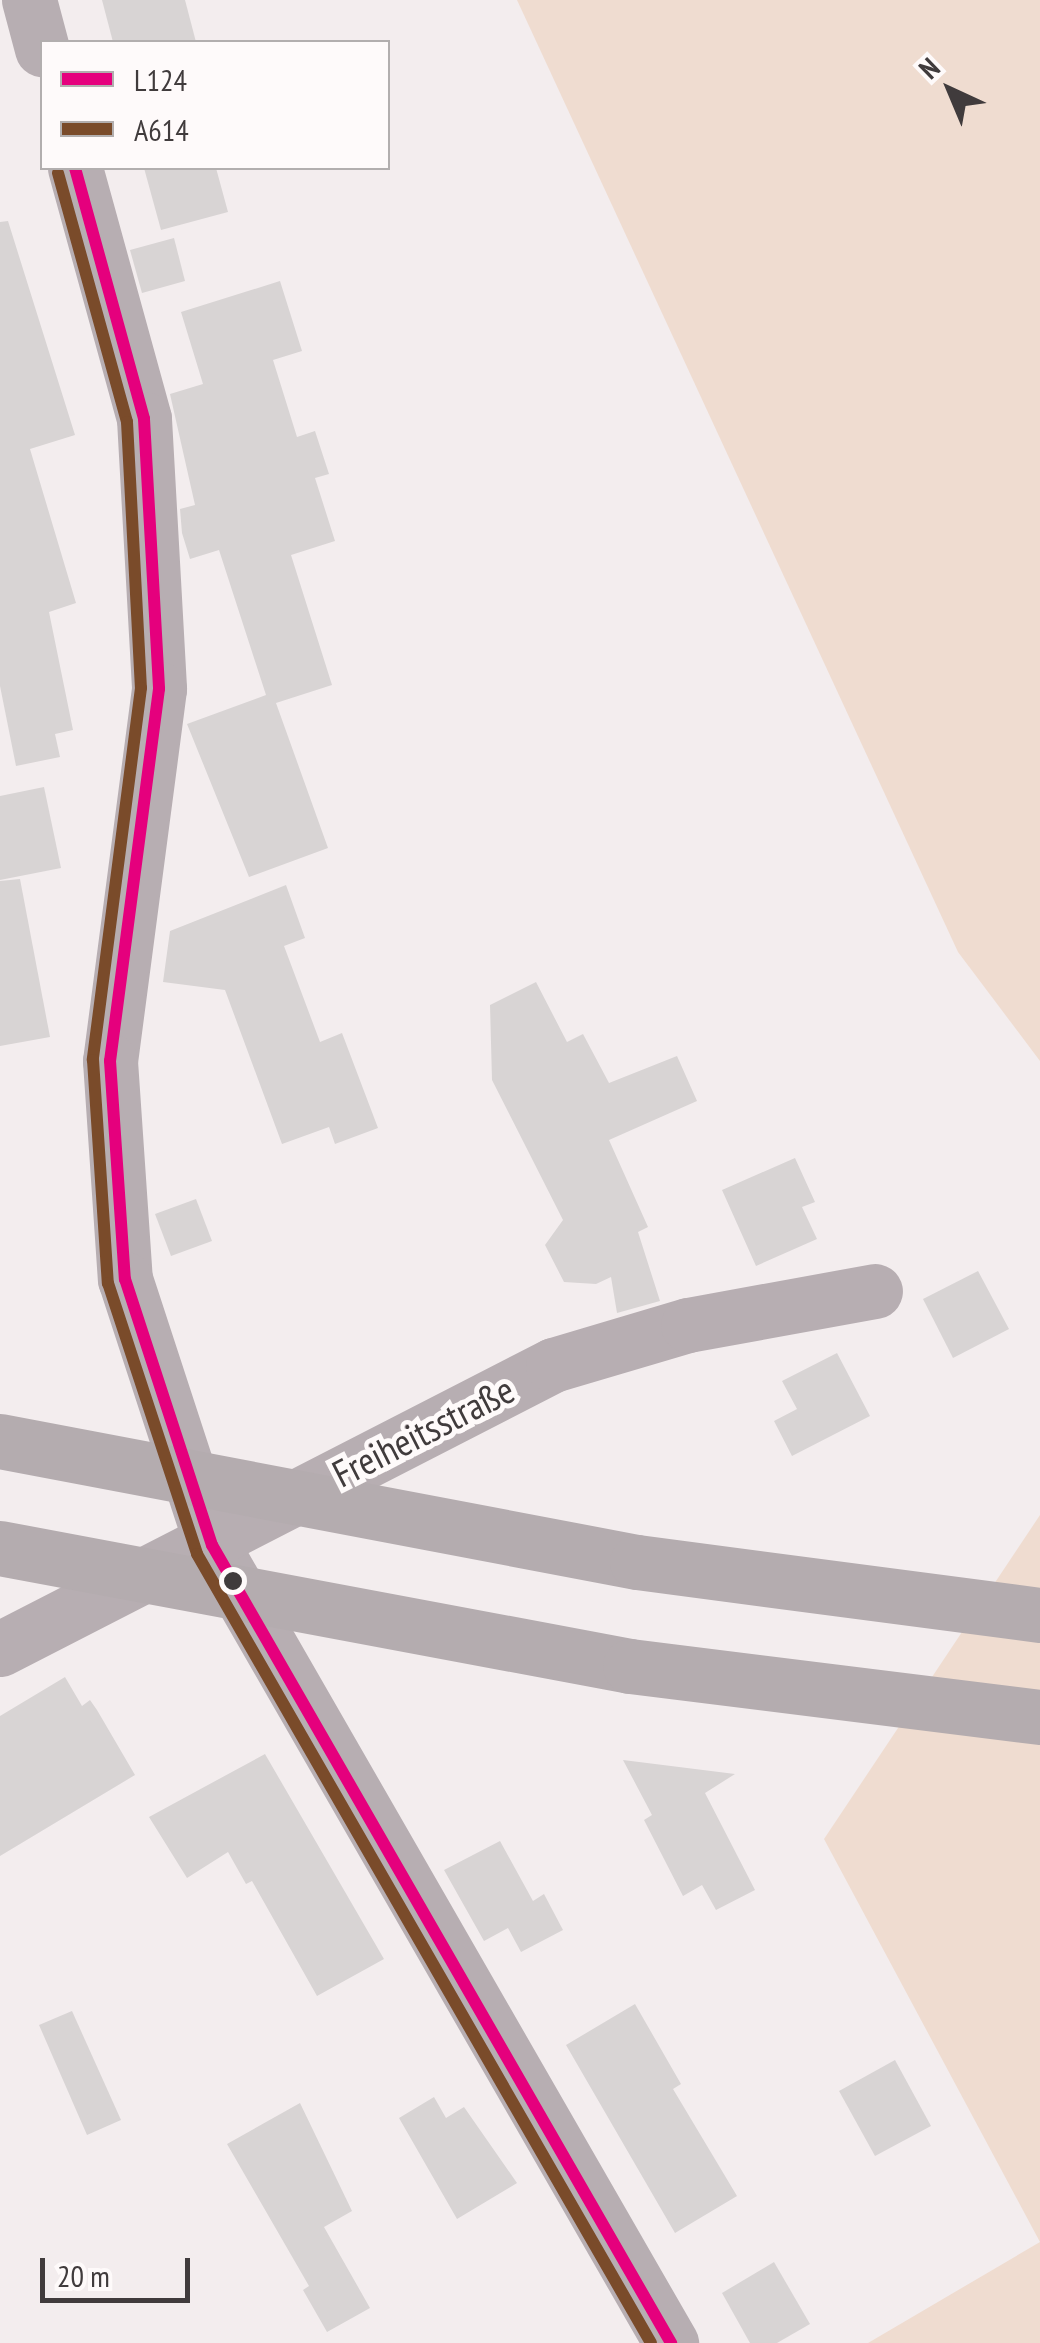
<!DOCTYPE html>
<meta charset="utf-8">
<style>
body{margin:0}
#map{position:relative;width:1040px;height:2343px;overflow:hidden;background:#f3edee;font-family:"PT Sans Narrow",sans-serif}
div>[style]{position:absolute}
.green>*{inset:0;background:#efdcd0}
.building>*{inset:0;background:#d8d4d4}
.street>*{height:55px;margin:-27.5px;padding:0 27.5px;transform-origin:27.5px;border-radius:27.5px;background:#b7aeb2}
.highway-bridge>*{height:55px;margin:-27.5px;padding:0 27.5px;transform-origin:27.5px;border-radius:27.5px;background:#b4acaf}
.bus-1>*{height:12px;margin:-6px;padding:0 6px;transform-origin:6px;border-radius:6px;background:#e5007d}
.bus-2>*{height:12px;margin:-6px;padding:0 6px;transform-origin:6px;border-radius:6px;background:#7a4b2a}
.dots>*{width:28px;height:28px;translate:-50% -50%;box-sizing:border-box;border:5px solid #fefafa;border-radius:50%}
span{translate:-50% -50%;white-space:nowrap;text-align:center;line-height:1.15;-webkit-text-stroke:10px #fefafa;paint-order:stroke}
.street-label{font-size:38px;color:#403b3c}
.legend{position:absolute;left:40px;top:40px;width:350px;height:130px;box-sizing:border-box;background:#fefafa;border:2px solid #b2aeae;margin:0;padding:12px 18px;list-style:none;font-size:30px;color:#403b3c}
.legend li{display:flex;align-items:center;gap:20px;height:50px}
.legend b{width:50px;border:2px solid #b2aeae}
.north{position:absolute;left:900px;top:40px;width:100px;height:100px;-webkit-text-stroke:8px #fefafa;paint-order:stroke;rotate:316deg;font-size:28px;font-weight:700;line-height:40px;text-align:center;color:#403b3c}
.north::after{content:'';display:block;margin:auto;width:35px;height:45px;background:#403b3c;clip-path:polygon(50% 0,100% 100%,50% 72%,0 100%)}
.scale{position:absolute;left:40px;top:2258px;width:150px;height:45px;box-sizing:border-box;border:5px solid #403b3c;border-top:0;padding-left:12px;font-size:30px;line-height:35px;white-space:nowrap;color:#403b3c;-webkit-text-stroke:8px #fefafa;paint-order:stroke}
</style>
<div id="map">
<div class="green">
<div style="clip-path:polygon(517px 0,1040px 0,1040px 1061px,958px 952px)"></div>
<div style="clip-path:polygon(1040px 1515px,1040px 2242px,824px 1839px)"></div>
<div style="clip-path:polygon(1040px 2242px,1040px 2343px,868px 2343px)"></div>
</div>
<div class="building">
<div style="clip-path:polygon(102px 0,185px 0,196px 42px,113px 42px)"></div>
<div style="clip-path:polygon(144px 168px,216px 168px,228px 212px,161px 230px)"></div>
<div style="clip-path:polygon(8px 221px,75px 435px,30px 449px,76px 603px,49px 612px,73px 730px,55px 734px,60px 757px,16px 766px,0 686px,0 222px)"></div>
<div style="clip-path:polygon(174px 238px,185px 281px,142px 293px,130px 250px)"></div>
<div style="clip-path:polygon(280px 281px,302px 351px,273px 360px,297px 437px,315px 431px,329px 474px,315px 478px,335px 541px,291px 555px,332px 685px,276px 703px,328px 848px,249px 877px,187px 724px,266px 695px,219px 550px,190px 559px,182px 533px,180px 509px,195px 505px,170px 394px,203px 384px,181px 312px)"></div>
<div style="clip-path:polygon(44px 787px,61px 868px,0 880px,0 796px)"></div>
<div style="clip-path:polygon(20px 879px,50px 1037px,0 1046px,0 881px)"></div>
<div style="clip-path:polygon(286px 885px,305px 938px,284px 946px,320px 1042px,342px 1033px,378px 1128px,335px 1144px,329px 1127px,282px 1144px,225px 990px,163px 982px,170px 931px)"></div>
<div style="clip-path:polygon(536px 982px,567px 1042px,583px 1034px,609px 1083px,677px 1056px,697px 1101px,609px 1140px,648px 1227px,638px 1232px,660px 1301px,617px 1313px,611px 1277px,596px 1284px,564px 1282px,545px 1245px,563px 1220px,492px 1080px,490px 1005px)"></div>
<div style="clip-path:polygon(795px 1158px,815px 1202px,802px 1207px,817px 1239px,756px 1266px,722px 1190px)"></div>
<div style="clip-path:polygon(196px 1199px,212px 1241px,171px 1256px,155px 1214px)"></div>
<div style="clip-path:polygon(978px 1271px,1009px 1329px,953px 1358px,923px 1299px)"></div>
<div style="clip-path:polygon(837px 1353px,870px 1416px,792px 1456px,774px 1421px,797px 1409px,782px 1381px)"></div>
<div style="clip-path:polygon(65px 1677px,82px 1706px,90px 1700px,97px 1710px,135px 1775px,0 1856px,0 1716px)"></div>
<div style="clip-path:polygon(265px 1754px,384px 1959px,317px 1996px,252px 1881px,246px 1884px,228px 1852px,187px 1878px,149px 1817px)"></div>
<div style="clip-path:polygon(623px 1760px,735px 1774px,705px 1793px,755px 1890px,716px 1910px,702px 1885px,683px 1896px,644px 1820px,652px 1815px)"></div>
<div style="clip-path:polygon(500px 1841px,533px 1901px,544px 1894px,563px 1930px,521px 1952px,508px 1928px,484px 1941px,444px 1870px)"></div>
<div style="clip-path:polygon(635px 2004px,681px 2084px,673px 2089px,737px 2196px,675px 2233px,566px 2045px)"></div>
<div style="clip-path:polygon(72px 2011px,121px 2120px,87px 2135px,39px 2025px)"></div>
<div style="clip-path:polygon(895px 2060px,931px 2126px,875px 2156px,839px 2091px)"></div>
<div style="clip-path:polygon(434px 2097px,446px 2118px,464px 2107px,517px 2183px,457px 2219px,399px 2118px)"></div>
<div style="clip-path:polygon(300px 2103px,352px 2211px,324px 2227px,370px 2308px,327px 2332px,303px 2290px,309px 2286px,227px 2144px)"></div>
<div style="clip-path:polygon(774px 2262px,810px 2324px,777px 2343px,750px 2343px,722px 2293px)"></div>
</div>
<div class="street">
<div style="left:29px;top:0;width:51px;rotate:75.1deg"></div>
<div style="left:75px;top:168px;width:260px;rotate:74.6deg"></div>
<div style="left:144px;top:419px;width:270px;rotate:86.8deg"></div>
<div style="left:159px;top:689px;width:375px;rotate:97.5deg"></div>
<div style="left:110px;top:1061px;width:219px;rotate:86.1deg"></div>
<div style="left:125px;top:1279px;width:280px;rotate:71.9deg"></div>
<div style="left:212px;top:1545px;width:921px;rotate:60.09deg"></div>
<div style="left:0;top:1649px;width:622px;rotate:-27.18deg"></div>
<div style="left:553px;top:1365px;width:141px;rotate:-16.5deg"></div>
<div style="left:688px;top:1325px;width:190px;rotate:-10.3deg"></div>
</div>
<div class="highway-bridge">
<div style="left:0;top:1441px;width:648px;rotate:10.76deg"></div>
<div style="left:637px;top:1562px;width:406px;rotate:7.5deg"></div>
<div style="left:0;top:1548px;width:641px;rotate:10.61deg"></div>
<div style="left:630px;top:1666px;width:413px;rotate:7.1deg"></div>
</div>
<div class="bus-1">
<div style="left:75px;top:168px;width:260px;rotate:74.6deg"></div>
<div style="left:144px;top:419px;width:270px;rotate:86.8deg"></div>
<div style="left:159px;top:689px;width:375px;rotate:97.5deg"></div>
<div style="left:110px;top:1061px;width:219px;rotate:86.1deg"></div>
<div style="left:125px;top:1279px;width:280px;rotate:71.9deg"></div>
<div style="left:212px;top:1545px;width:921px;rotate:60.09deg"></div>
</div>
<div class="bus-2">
<div style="left:58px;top:173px;width:258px;rotate:74.5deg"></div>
<div style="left:127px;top:422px;width:266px;rotate:87deg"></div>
<div style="left:141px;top:688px;width:375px;rotate:97.4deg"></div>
<div style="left:93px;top:1060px;width:224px;rotate:86.2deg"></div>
<div style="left:108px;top:1283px;width:285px;rotate:71.8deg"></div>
<div style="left:197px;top:1554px;width:910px;rotate:60.08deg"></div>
</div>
<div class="dots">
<div style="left:233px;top:1581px;background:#403b3c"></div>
</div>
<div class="street-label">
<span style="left:423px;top:1431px;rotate:-27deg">Freiheitsstraße</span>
</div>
<ul class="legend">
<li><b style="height:12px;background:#e5007d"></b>L124</li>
<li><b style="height:12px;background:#7a4b2a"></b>A614</li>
</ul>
<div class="north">N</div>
<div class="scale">20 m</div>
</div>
